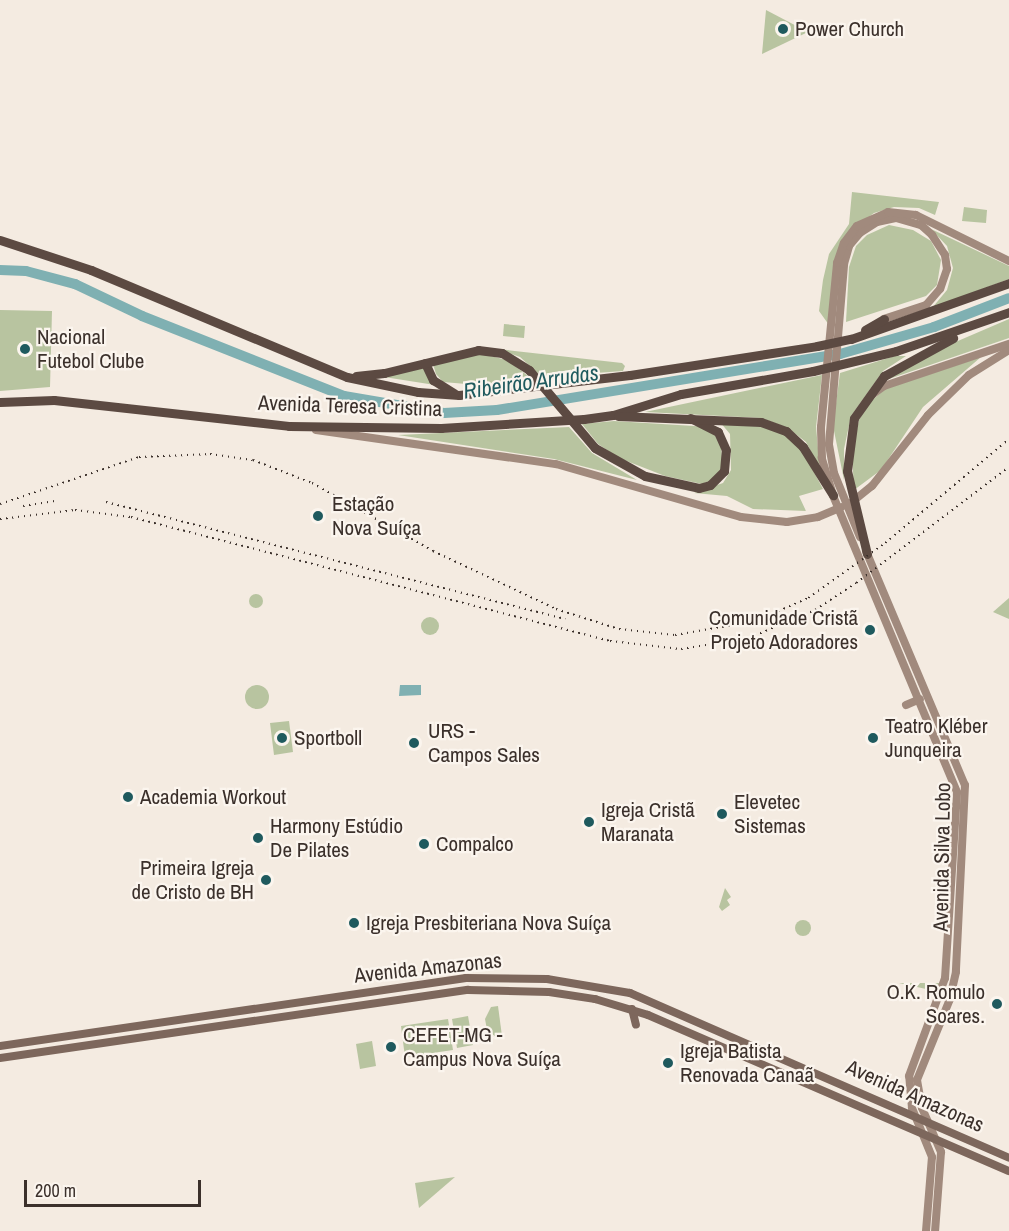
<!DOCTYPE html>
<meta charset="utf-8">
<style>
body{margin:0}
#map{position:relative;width:1009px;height:1231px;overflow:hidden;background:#f4ebe1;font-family:"Archivo Narrow",sans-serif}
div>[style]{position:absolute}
.green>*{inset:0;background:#b8c4a0}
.round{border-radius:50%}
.water>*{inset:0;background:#7fb0b2}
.river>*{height:10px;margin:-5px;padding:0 5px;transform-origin:5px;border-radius:5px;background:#7fb0b2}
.secondary>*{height:8px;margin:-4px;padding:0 4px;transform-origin:4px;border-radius:4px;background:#a18a7d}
.primary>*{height:8px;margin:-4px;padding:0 4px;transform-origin:4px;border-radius:4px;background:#7d675c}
.highway>*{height:9px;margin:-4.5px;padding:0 4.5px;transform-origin:4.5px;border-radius:4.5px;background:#5c4a42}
.rail>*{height:1.5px;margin-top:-0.75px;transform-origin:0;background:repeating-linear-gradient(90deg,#3b302b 0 1.5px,transparent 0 6px)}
.dots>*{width:16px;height:16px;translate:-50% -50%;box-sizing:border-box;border:3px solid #fbf5ee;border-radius:50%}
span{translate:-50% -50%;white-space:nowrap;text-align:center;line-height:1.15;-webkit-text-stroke:4.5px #fbf5ee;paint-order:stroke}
.poi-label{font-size:21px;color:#3b302b}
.left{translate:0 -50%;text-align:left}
.right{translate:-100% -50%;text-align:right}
.street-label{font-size:21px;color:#3b302b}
.water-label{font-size:22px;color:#1f5a5e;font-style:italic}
.scale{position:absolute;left:24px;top:1180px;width:177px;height:27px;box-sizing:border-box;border:3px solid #3b302b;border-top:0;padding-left:8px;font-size:18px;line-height:21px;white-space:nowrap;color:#3b302b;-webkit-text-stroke:4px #fbf5ee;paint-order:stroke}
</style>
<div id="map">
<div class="green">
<div style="clip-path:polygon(766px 10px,808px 32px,762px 54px)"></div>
<div style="clip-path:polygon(852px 192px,939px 202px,935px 215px,919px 208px,894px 207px,874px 213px,854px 228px,829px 325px,819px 311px,823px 280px,829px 254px,849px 224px)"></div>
<div style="clip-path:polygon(964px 207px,987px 210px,986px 223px,962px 221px)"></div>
<div style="clip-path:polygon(889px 225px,913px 230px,931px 241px,941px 260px,937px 285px,926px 296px,846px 322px,849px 267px,856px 246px,867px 235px)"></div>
<div style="clip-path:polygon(931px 229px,1009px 266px,1009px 279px,932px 308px,947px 290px,953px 268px,947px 246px)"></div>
<div style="clip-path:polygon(0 310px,52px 311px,50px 387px,0 391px)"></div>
<div style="clip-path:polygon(1009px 319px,1009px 338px,886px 380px,909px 362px)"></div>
<div style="clip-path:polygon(504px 324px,525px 326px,524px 338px,503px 336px)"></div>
<div style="clip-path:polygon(498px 349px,622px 363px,625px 366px,623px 371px,542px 377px,520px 357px)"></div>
<div style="clip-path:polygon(474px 352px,507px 360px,532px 379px,478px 385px,443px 382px,436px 374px,433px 364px)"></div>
<div style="clip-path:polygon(895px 356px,906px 356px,883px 371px,851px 416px,844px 449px,844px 480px,833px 426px,840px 373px)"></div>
<div style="clip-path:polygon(981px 357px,923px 407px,881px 470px,854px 490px,852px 452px,859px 420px,868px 404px,885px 389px)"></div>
<div style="clip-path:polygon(424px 367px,435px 385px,384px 377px)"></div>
<div style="clip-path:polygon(822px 375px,816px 427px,820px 469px,806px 442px,788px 428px,761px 418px,645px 412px)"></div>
<div style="clip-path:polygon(614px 421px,710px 427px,720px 438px,723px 467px,716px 478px,702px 484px,665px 476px,619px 458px,598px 444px,582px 424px)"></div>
<div style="clip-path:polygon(720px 422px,760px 424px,786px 434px,801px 448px,823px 489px,799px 496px,806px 511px,753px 509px,727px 496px,694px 493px,723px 483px,731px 470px,730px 434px)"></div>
<div style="clip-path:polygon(569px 427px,592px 453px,637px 480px,554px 459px,398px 435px)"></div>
<div class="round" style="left:249px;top:594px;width:14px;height:14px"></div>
<div style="clip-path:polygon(1009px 598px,1009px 619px,993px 612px)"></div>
<div class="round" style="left:421px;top:617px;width:18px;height:18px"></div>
<div class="round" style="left:245px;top:685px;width:24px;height:24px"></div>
<div style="clip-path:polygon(289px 721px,293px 752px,274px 755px,270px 723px)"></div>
<div style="clip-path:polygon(725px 888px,731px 897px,727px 900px,730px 905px,722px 911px,719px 907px)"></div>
<div class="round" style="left:795px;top:920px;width:16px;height:16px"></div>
<div style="clip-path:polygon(899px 983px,940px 983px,935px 998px,926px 989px)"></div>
<div style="clip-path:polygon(498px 1006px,502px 1036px,496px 1037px,487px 1030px,485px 1019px,491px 1007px)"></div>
<div style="clip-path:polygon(468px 1016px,473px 1045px,457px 1048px,452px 1019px)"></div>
<div style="clip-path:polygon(448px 1019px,453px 1050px,405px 1057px,401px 1026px)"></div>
<div style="clip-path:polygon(372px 1041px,376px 1066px,360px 1069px,356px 1044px)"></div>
<div style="clip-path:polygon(455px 1177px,419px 1208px,415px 1183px)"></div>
</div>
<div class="water">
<div style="clip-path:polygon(400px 685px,421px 685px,421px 695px,399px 696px)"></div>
</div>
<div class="river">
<div style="left:0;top:270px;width:26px;rotate:2deg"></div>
<div style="left:26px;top:271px;width:51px;rotate:14.9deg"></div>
<div style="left:75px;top:284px;width:74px;rotate:25.5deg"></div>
<div style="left:142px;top:316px;width:217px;rotate:21.6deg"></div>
<div style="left:344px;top:396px;width:101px;rotate:9.6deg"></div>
<div style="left:444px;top:413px;width:53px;rotate:-3.2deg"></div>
<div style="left:497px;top:410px;width:348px;rotate:-9.3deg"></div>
<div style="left:840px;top:354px;width:98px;rotate:-16deg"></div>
<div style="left:934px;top:327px;width:80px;rotate:-21.1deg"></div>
</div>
<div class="secondary">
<div style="left:873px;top:394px;width:14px;rotate:-36deg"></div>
<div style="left:884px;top:386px;width:132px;rotate:-18.6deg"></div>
<div style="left:316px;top:430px;width:242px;rotate:8.1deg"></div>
<div style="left:556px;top:464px;width:192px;rotate:16deg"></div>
<div style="left:741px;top:517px;width:46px;rotate:6.2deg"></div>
<div style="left:787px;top:522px;width:31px;rotate:-9deg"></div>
<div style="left:818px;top:517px;width:25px;rotate:-23deg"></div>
<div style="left:852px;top:502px;width:26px;rotate:-39deg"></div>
<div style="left:872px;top:486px;width:90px;rotate:-51.7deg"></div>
<div style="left:928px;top:415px;width:57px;rotate:-44.3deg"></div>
<div style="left:969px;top:375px;width:47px;rotate:-32deg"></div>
<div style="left:860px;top:537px;width:69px;rotate:-112.1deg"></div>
<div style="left:834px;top:473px;width:29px;rotate:-100deg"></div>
<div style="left:829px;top:444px;width:181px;rotate:-85.2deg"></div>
<div style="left:844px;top:264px;width:19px;rotate:-74deg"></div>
<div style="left:849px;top:246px;width:17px;rotate:-50deg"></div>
<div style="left:860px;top:233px;width:20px;rotate:-33deg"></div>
<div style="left:877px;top:222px;width:19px;rotate:-12deg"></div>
<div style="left:896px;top:218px;width:26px;rotate:16deg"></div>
<div style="left:921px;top:225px;width:15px;rotate:42deg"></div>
<div style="left:932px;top:235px;width:24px;rotate:57deg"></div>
<div style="left:945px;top:255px;width:14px;rotate:82deg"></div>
<div style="left:947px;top:269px;width:21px;rotate:109deg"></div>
<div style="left:940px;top:289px;width:21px;rotate:131deg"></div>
<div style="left:926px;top:305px;width:44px;rotate:161.6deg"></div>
<div style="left:866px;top:551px;width:254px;rotate:67.1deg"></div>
<div style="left:965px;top:785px;width:187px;rotate:92.8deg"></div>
<div style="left:956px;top:972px;width:28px;rotate:103deg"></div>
<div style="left:950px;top:999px;width:87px;rotate:112.2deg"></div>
<div style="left:917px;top:1080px;width:28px;rotate:80deg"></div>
<div style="left:922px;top:1108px;width:48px;rotate:66.6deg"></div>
<div style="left:941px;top:1152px;width:79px;rotate:94.3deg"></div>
<div style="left:906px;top:705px;width:15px;rotate:-23deg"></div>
<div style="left:926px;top:1231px;width:74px;rotate:-85.4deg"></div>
<div style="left:932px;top:1157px;width:53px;rotate:-112.2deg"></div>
<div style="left:912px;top:1108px;width:32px;rotate:-95deg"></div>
<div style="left:909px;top:1076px;width:104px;rotate:-69.8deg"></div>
<div style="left:945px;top:978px;width:186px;rotate:-86.3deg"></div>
<div style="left:957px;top:792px;width:322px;rotate:-112.7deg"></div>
<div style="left:833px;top:495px;width:39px;rotate:-107deg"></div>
<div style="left:822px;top:458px;width:31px;rotate:-92deg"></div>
<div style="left:821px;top:427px;width:165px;rotate:-84.4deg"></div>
<div style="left:837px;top:263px;width:21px;rotate:-71deg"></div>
<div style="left:844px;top:243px;width:21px;rotate:-53deg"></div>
<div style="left:857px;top:226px;width:34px;rotate:-24deg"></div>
<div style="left:888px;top:212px;width:28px;rotate:6deg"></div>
<div style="left:916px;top:215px;width:104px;rotate:26.3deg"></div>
</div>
<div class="primary">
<div style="left:632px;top:1009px;width:16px;rotate:76deg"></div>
<div style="left:0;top:1046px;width:471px;rotate:-8.3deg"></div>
<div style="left:466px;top:978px;width:81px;rotate:0.7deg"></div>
<div style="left:547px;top:979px;width:84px;rotate:9.6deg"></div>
<div style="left:630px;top:993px;width:413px;rotate:23.5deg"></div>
<div style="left:0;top:1058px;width:473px;rotate:-8.3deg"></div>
<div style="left:468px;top:990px;width:81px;rotate:1.4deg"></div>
<div style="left:549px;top:992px;width:47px;rotate:8.7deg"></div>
<div style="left:595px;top:999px;width:55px;rotate:16.8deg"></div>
<div style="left:648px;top:1015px;width:393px;rotate:23.4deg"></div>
</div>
<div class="highway">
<div style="left:0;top:240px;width:96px;rotate:18.2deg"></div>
<div style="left:91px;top:270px;width:277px;rotate:22.7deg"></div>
<div style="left:347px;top:377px;width:73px;rotate:11.9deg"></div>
<div style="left:418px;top:392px;width:41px;rotate:4.2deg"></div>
<div style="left:459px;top:395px;width:172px;rotate:-6.7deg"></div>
<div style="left:630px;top:375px;width:189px;rotate:-8.8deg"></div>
<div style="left:817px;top:346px;width:35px;rotate:-12deg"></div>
<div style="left:851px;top:339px;width:168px;rotate:-19.5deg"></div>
<div style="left:865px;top:330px;width:22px;rotate:-30deg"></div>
<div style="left:425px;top:363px;width:19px;rotate:65deg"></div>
<div style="left:433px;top:380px;width:25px;rotate:32deg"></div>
<div style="left:356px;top:376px;width:28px;rotate:-6deg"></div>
<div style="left:384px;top:373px;width:97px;rotate:-13.7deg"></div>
<div style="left:478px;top:350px;width:24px;rotate:7deg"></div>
<div style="left:502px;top:353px;width:32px;rotate:32deg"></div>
<div style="left:529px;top:370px;width:102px;rotate:49.8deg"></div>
<div style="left:595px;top:448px;width:57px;rotate:29.2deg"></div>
<div style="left:645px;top:476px;width:55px;rotate:12.5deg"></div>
<div style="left:699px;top:488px;width:11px;rotate:-15deg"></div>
<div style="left:710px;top:485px;width:20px;rotate:-45deg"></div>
<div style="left:724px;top:471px;width:21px;rotate:-85deg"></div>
<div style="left:726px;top:450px;width:20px;rotate:-114deg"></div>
<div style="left:718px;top:432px;width:31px;rotate:-153deg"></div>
<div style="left:0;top:402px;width:54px;rotate:-2.1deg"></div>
<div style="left:54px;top:400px;width:236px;rotate:6.3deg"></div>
<div style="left:289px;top:426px;width:152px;rotate:0.8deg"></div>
<div style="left:441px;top:428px;width:143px;rotate:-3.6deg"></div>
<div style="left:584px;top:419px;width:29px;rotate:-8deg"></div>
<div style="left:613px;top:415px;width:71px;rotate:-17.2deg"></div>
<div style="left:681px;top:394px;width:134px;rotate:-9.9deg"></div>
<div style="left:813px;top:371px;width:85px;rotate:-13.5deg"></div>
<div style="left:896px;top:351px;width:120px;rotate:-19deg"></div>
<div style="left:618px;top:416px;width:143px;rotate:2.4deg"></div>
<div style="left:761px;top:422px;width:27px;rotate:20deg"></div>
<div style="left:786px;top:431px;width:23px;rotate:43deg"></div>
<div style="left:803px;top:447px;width:57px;rotate:58deg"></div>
<div style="left:867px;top:554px;width:85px;rotate:-103.5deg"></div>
<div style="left:847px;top:471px;width:53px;rotate:-82.5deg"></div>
<div style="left:854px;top:418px;width:52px;rotate:-54.5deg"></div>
<div style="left:884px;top:376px;width:79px;rotate:-28.8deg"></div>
</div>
<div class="rail">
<div style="left:106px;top:502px;width:474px;rotate:14.3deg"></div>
<div style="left:0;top:504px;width:147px;rotate:-18.7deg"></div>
<div style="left:139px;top:457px;width:71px;rotate:-2.4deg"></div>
<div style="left:210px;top:454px;width:43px;rotate:7.9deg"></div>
<div style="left:253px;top:460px;width:63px;rotate:21.3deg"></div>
<div style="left:312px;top:483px;width:139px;rotate:29.3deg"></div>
<div style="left:433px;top:551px;width:136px;rotate:25.2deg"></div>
<div style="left:556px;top:609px;width:66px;rotate:17.6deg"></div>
<div style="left:619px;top:629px;width:56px;rotate:6.1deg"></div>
<div style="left:675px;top:635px;width:82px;rotate:-9.8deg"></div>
<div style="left:756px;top:621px;width:57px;rotate:-23.9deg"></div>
<div style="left:808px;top:598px;width:95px;rotate:-35.5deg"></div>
<div style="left:885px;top:543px;width:162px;rotate:-40deg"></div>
<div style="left:23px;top:506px;width:32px;rotate:-9deg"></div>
<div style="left:0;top:519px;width:76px;rotate:-6.8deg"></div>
<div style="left:75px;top:510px;width:56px;rotate:7.1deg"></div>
<div style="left:131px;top:517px;width:495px;rotate:14.5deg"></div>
<div style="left:610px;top:641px;width:71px;rotate:6.4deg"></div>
<div style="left:681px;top:649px;width:69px;rotate:-9.2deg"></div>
<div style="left:749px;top:638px;width:72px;rotate:-23deg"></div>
<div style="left:815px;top:610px;width:49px;rotate:-33.4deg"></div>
<div style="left:856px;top:583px;width:192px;rotate:-37.2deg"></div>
</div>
<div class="dots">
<div style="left:783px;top:29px;background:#1f5a5e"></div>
<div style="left:25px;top:349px;background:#1f5a5e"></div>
<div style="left:318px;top:516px;background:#1f5a5e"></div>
<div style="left:870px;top:630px;background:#1f5a5e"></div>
<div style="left:282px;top:738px;background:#1f5a5e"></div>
<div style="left:873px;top:738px;background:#1f5a5e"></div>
<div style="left:414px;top:743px;background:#1f5a5e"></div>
<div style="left:128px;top:797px;background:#1f5a5e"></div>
<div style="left:722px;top:814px;background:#1f5a5e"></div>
<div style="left:589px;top:822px;background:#1f5a5e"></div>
<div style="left:258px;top:838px;background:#1f5a5e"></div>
<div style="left:424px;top:844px;background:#1f5a5e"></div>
<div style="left:266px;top:880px;background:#1f5a5e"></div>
<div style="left:354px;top:923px;background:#1f5a5e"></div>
<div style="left:997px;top:1004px;background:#1f5a5e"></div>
<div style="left:391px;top:1047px;background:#1f5a5e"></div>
<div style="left:668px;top:1063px;background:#1f5a5e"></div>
</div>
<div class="poi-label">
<span class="left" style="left:795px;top:29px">Power Church</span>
<span class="left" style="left:37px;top:349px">Nacional<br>Futebol Clube</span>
<span class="left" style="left:332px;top:516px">Estação<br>Nova Suíça</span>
<span class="right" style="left:858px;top:630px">Comunidade Cristã<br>Projeto Adoradores</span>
<span class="left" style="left:885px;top:738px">Teatro Kléber<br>Junqueira</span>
<span class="left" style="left:428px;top:743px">URS -<br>Campos Sales</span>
<span class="left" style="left:294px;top:738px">Sportboll</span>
<span class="left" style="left:140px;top:797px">Academia Workout</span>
<span class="left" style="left:734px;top:814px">Elevetec<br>Sistemas</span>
<span class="left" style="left:601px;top:822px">Igreja Cristã<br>Maranata</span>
<span class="left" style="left:270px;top:838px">Harmony Estúdio<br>De Pilates</span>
<span class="left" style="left:436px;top:844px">Compalco</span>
<span class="right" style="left:254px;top:880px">Primeira Igreja<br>de Cristo de BH</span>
<span class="left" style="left:366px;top:923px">Igreja Presbiteriana Nova Suíça</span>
<span class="right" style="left:985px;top:1004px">O.K. Romulo<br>Soares.</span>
<span class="left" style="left:403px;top:1047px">CEFET-MG -<br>Campus Nova Suíça</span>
<span class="left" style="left:680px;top:1063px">Igreja Batista<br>Renovada Canaã</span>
</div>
<div class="street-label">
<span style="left:350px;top:406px;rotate:2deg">Avenida Teresa Cristina</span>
<span style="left:942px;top:857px;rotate:-89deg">Avenida Silva Lobo</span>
<span style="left:428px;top:968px;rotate:-6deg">Avenida Amazonas</span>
<span style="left:915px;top:1096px;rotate:24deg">Avenida Amazonas</span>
</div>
<div class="water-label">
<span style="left:531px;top:382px;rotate:-8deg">Ribeirão Arrudas</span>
</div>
<div class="scale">200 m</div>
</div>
